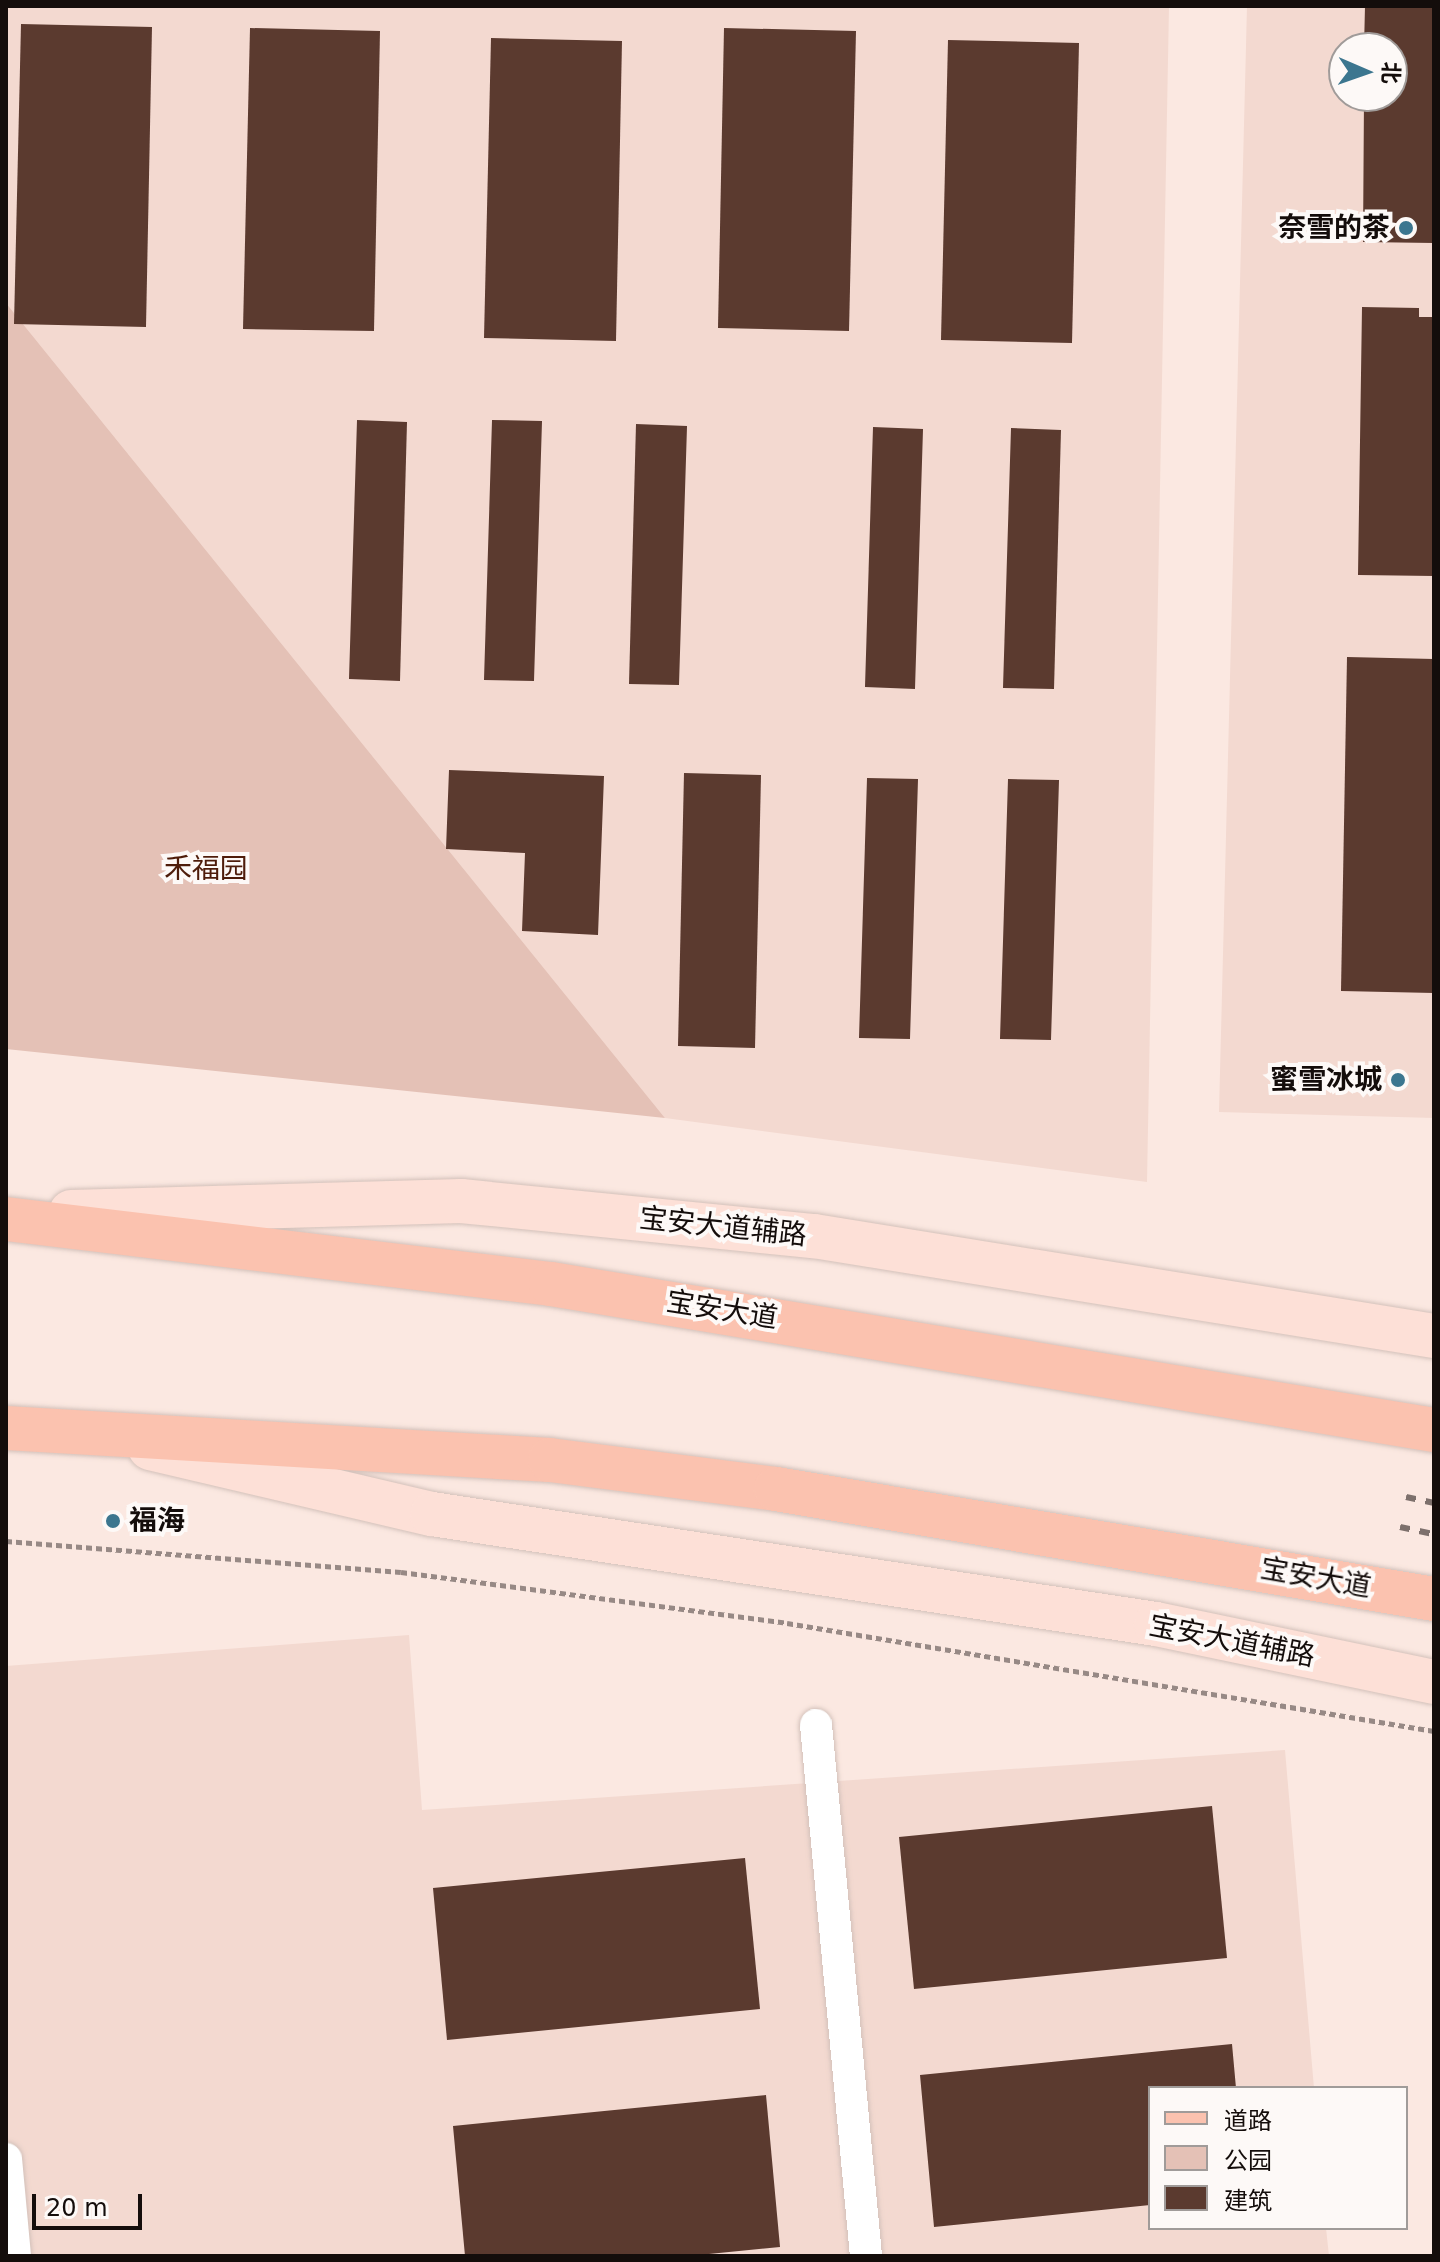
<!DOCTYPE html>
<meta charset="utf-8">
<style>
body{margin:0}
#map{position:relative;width:1440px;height:2262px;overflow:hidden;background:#fbe8e1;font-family:"DejaVu Sans","Noto Sans SC",sans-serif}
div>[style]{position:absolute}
.built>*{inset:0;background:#f3d9d0}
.green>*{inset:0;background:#e4c1b6}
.building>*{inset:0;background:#5b3a2f}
.path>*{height:5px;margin-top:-2.5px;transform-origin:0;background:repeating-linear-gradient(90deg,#978985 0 6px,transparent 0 10px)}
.roads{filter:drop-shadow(0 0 2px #d3c1ba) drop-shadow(0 0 2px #d3c1ba)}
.minor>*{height:32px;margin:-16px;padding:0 16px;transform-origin:16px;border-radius:16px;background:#fff}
.secondary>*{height:44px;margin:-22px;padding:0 22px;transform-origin:22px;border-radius:22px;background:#fde0d7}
.primary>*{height:44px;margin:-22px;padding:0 22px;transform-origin:22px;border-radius:22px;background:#fbc2af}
.rail>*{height:6px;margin-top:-3px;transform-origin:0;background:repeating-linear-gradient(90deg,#7d706c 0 10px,transparent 0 20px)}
.dots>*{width:22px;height:22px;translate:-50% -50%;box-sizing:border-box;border:4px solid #fdf9f7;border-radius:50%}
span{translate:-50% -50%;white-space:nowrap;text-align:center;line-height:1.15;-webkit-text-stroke:8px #fdf9f7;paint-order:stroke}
.poi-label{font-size:28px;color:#140d0b;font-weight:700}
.right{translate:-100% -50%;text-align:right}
.left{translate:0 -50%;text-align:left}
.park-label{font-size:28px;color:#4e1c0a}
.street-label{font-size:28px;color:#140d0b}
.frame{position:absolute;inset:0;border:8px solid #140d0b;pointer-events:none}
.legend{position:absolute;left:1148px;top:2086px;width:260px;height:144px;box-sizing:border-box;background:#fdf9f7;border:2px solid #a09b99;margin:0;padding:10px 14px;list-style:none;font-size:24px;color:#140d0b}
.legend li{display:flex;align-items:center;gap:16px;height:40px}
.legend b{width:40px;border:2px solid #a09b99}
.north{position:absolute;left:1328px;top:32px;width:80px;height:80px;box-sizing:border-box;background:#fdf9f7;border:2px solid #a09b99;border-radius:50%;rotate:92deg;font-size:22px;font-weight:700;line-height:32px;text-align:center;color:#140d0b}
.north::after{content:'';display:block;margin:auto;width:28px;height:36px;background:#3c768f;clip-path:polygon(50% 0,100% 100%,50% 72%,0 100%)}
.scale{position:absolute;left:32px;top:2194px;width:110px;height:36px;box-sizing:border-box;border:4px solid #140d0b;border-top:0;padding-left:10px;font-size:24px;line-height:28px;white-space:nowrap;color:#140d0b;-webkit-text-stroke:6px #fdf9f7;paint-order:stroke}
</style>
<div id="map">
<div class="built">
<div style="clip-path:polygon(6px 6px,1169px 6px,1147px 1182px,665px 1118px,6px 303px)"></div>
<div style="clip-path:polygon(evenodd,1247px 6px,1434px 6px,1434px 1118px,1219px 1112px,1247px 6px,1344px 48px,1392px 48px,1392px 96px,1344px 96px,1344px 48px)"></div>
<div style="clip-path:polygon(409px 1635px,422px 1810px,1285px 1750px,1314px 2088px,1150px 2088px,1150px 2228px,1326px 2228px,1329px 2256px,6px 2256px,6px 1666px)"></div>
</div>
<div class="green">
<div style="clip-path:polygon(6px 303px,665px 1118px,6px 1049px)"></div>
</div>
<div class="building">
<div style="clip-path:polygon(1365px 6px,1434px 6px,1434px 243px,1363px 242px,1364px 96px,1392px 96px,1392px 48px,1364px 48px)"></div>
<div style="clip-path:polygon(21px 24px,152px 27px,146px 327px,14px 324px)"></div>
<div style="clip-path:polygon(250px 28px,380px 31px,374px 331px,243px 329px)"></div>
<div style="clip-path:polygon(724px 28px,856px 31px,849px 331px,718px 328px)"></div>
<div style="clip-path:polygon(491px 38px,622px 41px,616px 341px,484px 338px)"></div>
<div style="clip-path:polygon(948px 40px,1079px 43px,1072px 343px,941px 340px)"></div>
<div style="clip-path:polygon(1362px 307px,1419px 308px,1419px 317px,1434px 317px,1434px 576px,1358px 575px)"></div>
<div style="clip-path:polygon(357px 420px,407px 422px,400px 681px,349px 679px)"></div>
<div style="clip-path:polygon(492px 420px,542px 421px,534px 681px,484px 680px)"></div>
<div style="clip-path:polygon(636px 424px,687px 426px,679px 685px,629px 684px)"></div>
<div style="clip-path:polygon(873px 427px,923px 429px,915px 689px,865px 687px)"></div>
<div style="clip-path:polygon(1011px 428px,1061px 430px,1054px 689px,1003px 688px)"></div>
<div style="clip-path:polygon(1347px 657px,1434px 659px,1434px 993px,1341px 991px)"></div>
<div style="clip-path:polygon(449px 770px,604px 776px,598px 935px,522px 931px,525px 853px,446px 849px)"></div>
<div style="clip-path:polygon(684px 773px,761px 775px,755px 1048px,678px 1046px)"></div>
<div style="clip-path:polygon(867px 778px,918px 779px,910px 1039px,859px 1038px)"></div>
<div style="clip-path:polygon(1008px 779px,1059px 780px,1051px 1040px,1000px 1039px)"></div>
<div style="clip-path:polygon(1212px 1806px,1227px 1958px,914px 1989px,899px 1837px)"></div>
<div style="clip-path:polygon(745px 1858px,760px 2009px,447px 2040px,433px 1888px)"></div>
<div style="clip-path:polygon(1232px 2044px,1236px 2088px,1150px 2088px,1150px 2205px,934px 2227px,920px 2075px)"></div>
<div style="clip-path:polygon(766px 2095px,780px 2247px,689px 2256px,465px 2256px,453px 2126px)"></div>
</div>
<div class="path">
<div style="left:6px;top:1541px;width:396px;rotate:4.5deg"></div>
<div style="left:401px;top:1572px;width:389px;rotate:7.5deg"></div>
<div style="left:787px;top:1623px;width:656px;rotate:9.48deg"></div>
</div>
<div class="roads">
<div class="minor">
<div style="left:816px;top:1725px;width:533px;rotate:84.62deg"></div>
<div style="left:6px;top:2159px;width:97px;rotate:84.7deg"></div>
</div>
<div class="secondary">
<div style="left:71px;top:1212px;width:390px;rotate:-1.6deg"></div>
<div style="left:461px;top:1201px;width:355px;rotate:5.7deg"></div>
<div style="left:814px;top:1236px;width:628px;rotate:9.16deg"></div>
<div style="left:150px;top:1448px;width:290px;rotate:13.2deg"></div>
<div style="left:432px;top:1514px;width:732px;rotate:8.64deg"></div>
<div style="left:1156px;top:1624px;width:284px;rotate:11.8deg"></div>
</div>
<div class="primary">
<div style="left:6px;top:1219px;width:549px;rotate:6.8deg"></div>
<div style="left:551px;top:1284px;width:895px;rotate:9.39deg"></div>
<div style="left:6px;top:1428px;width:545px;rotate:3.37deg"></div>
<div style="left:550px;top:1460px;width:228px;rotate:7.3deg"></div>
<div style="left:776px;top:1489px;width:667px;rotate:9.49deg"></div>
</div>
</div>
<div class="rail">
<div style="left:1406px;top:1497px;width:29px;rotate:12deg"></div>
<div style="left:1400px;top:1527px;width:35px;rotate:12deg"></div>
</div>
<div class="dots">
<div style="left:1406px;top:228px;background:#3c768f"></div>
<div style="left:1398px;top:1080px;background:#3c768f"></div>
<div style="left:113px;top:1521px;background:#3c768f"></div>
</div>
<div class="poi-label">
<span class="right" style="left:1390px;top:228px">奈雪的茶</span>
<span class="right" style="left:1382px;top:1080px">蜜雪冰城</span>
<span class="left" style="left:129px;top:1521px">福海</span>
</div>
<div class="park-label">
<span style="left:206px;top:869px">禾福园</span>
</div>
<div class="street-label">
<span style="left:723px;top:1227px;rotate:6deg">宝安大道辅路</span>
<span style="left:722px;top:1310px;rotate:9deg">宝安大道</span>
<span style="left:1316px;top:1578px;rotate:10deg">宝安大道</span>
<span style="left:1232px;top:1641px;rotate:11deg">宝安大道辅路</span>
</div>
<div class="frame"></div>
<ul class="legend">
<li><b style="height:10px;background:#fbc2af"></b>道路</li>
<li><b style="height:22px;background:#e4c1b6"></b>公园</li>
<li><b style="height:22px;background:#5b3a2f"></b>建筑</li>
</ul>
<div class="north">北</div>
<div class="scale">20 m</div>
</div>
